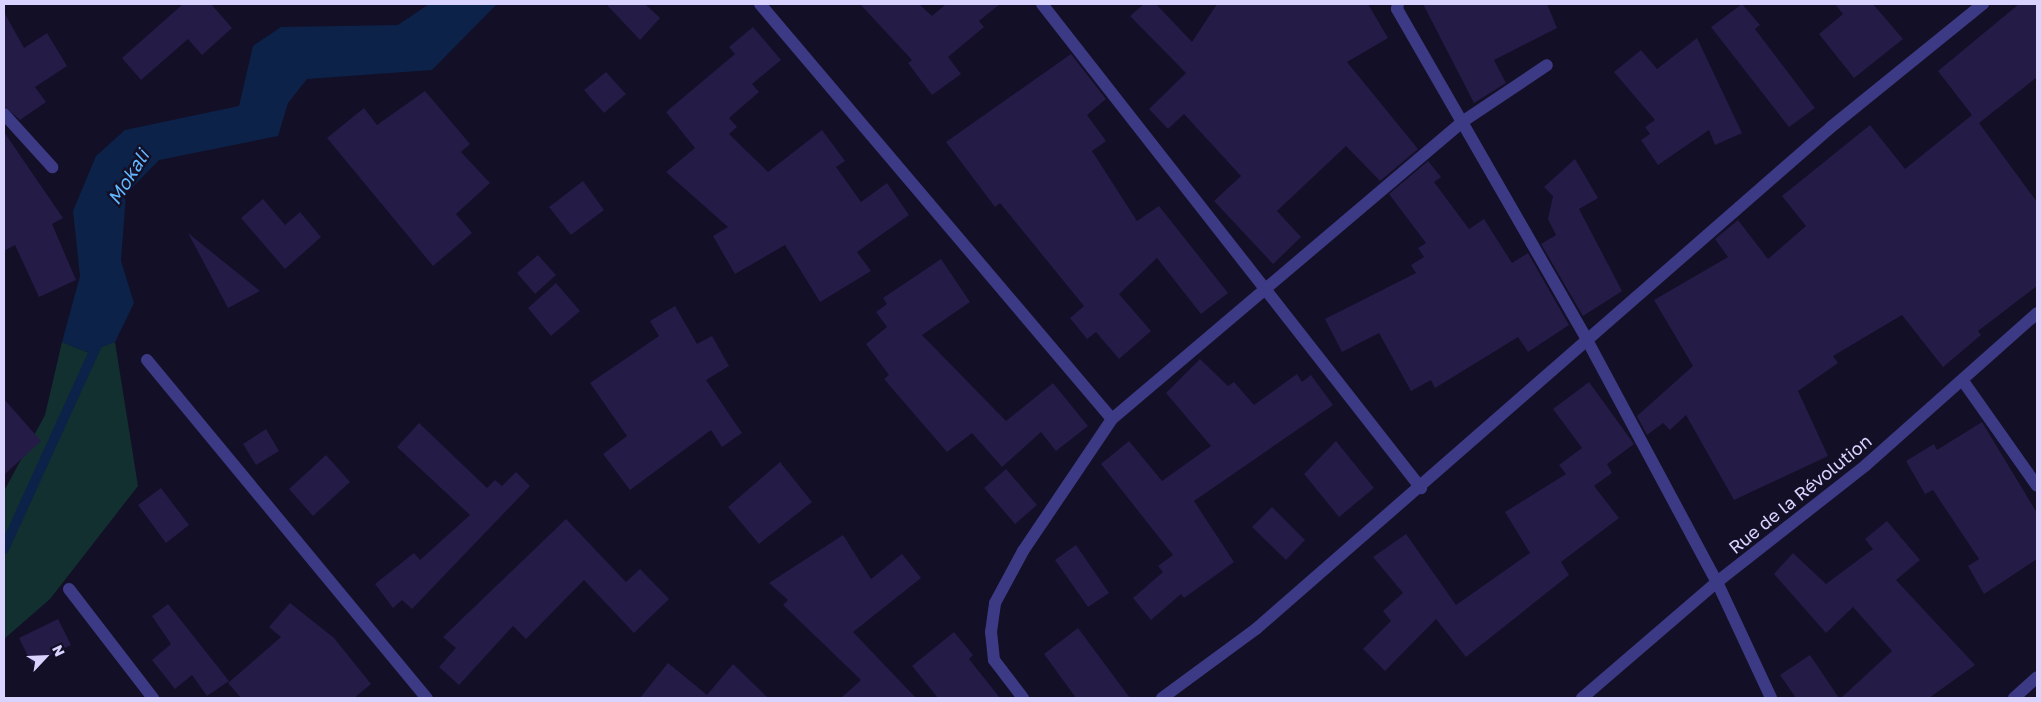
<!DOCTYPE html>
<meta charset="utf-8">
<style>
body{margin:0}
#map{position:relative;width:2041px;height:702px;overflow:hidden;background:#130f26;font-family:"Golos Text",sans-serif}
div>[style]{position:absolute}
.green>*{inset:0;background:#12302f}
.water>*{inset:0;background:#0c2248}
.stream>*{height:10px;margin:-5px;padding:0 5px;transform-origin:5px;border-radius:5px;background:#0c2248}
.building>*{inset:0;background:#241b47}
.minor>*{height:12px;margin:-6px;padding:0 6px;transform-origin:6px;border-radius:6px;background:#3d3a85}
span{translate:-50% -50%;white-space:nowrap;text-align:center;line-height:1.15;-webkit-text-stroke:4.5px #130f26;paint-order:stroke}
.street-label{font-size:18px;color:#d9d4ff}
.water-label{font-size:19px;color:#62b6ff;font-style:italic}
.frame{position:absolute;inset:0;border:5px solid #d9d4ff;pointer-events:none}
.north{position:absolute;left:20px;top:632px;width:50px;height:50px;-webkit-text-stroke:4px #130f26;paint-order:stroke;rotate:65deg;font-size:14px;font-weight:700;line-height:20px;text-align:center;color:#d9d4ff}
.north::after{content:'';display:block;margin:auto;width:18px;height:22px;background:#d9d4ff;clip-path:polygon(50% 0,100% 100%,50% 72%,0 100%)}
</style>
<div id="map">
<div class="green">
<div style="clip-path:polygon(62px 342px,87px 352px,115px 342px,138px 486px,50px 599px,4px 639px,4px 491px,45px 415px)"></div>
</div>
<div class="water">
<div style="clip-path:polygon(429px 4px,497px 4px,432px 70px,307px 79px,288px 103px,278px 136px,159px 160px,126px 194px,121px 261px,134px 303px,115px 342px,87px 352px,62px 342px,80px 276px,73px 211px,96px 156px,125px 130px,239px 106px,253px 46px,281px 27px,398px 25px)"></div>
</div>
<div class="stream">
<div style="left:4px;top:549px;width:234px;rotate:-65.5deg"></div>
</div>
<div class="building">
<div style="clip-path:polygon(183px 4px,211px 4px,232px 28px,202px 55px,188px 39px,141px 80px,122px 58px)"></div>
<div style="clip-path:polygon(606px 4px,645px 4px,660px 18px,640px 40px)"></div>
<div style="clip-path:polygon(860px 4px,919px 4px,932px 16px,946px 4px,1000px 4px,979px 21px,984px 27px,948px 57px,961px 74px,932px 95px,908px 63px,912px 60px)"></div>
<div style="clip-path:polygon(1144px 4px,1156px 4px,1192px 42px,1217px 4px,1368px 4px,1388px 38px,1347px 62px,1418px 149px,1380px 181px,1346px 146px,1277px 211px,1301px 237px,1273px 264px,1214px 201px,1241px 176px,1184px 114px,1168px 129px,1149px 109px,1186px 73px,1130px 16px)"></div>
<div style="clip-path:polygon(1423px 4px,1547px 4px,1557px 28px,1494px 60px,1506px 83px,1474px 103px)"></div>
<div style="clip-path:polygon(1742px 4px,1760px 25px,1755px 29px,1815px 108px,1789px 127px,1711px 27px)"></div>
<div style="clip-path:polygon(1835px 4px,1873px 4px,1903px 39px,1854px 78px,1819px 34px,1843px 14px)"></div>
<div style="clip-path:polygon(2019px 4px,2037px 4px,2037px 77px,1979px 123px,2037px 202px,2037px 286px,1978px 331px,1981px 335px,1943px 367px,1902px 315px,1833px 356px,1838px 363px,1798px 391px,1828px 456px,1734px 500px,1686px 415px,1670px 430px,1663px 423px,1647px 435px,1637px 416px,1693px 366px,1654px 300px,1728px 257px,1715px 239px,1738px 220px,1768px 259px,1806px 226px,1782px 196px,1870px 125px,1905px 169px,1972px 115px,1938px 71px)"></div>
<div style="clip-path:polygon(4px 12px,24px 48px,47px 33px,67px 66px,35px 87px,46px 102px,20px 120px,4px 106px)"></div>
<div style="clip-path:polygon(753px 27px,781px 60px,752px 84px,759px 92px,729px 118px,737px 127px,729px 134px,768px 172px,822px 130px,845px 161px,836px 167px,861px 202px,887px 183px,909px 215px,857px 252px,871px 271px,820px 302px,785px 245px,735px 274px,713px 236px,728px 227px,666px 172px,695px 148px,666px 112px,735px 54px,729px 47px)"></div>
<div style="clip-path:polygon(1697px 38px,1742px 133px,1715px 145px,1709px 130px,1658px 165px,1641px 140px,1650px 134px,1645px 127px,1655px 120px,1614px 72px,1641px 50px,1657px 69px)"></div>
<div style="clip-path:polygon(1071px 54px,1106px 99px,1087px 115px,1106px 141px,1092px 151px,1137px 221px,1159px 206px,1228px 293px,1201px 314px,1157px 258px,1119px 294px,1151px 331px,1119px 359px,1096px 332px,1087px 339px,1070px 318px,1084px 306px,1000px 203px,995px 207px,946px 142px)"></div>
<div style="clip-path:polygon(606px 72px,626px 94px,604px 113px,584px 90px)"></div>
<div style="clip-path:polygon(425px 91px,470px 144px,461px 152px,490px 183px,456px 214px,472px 233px,433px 266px,327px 138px,364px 108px,377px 125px)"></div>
<div style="clip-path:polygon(4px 132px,63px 218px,52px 224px,76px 280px,39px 297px,15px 245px,4px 251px)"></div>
<div style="clip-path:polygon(1575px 159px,1598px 198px,1579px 209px,1622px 291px,1583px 316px,1541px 244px,1556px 235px,1548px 219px,1553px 196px,1544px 187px)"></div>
<div style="clip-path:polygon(1428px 161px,1441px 177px,1434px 182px,1469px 229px,1484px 219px,1512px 263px,1528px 253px,1569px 325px,1528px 352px,1518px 337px,1435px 388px,1431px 380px,1411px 391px,1379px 333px,1342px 352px,1325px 319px,1416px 273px,1411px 265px,1424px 257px,1418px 248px,1426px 243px,1389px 194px)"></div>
<div style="clip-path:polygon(583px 181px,604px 210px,571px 235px,549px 207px)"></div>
<div style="clip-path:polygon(263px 199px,285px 225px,300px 212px,321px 237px,285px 269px,241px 218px)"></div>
<div style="clip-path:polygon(188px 233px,260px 291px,228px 308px)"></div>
<div style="clip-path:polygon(538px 255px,556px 275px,535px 294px,517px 273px)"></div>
<div style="clip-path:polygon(941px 259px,970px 302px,922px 335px,1006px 421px,1053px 383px,1088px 426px,1056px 451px,1041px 432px,1002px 467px,972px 433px,947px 452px,884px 379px,889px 375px,866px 344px,887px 327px,876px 312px,887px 304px,883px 298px)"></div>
<div style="clip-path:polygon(556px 283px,580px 311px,551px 336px,528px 308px)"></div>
<div style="clip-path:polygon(675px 306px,697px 344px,712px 336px,729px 366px,706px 380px,742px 433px,722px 447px,711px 430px,630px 490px,603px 454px,627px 436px,590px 383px,659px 336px,650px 321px)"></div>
<div style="clip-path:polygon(1200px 359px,1228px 386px,1234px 382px,1254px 405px,1297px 374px,1302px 382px,1311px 375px,1333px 405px,1194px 501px,1234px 562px,1184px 598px,1181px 594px,1151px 620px,1133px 598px,1163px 572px,1158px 566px,1173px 555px,1101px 464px,1129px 441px,1162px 481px,1211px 446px,1166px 393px)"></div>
<div style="clip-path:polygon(1589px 382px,1634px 444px,1607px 464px,1612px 473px,1594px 486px,1619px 518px,1561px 562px,1569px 575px,1466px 657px,1436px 619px,1385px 671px,1363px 649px,1391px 621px,1383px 611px,1403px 593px,1373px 557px,1406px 534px,1456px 605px,1530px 553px,1505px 512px,1566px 474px,1559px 465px,1582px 448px,1553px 409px)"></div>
<div style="clip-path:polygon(4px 399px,41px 441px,4px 475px)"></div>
<div style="clip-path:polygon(1982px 422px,2037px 513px,2037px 559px,1984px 594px,1968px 566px,1979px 559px,1933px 490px,1925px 494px,1906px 461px,1934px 444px,1937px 450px)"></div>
<div style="clip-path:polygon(419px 423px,487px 488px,495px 480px,502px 486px,516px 472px,530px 486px,412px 609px,402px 600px,393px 608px,375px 584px,414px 553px,420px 560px,470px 515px,397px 447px)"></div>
<div style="clip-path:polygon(266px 429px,279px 451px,256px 465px,243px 444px)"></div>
<div style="clip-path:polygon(1336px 441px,1374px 488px,1339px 517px,1304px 474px)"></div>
<div style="clip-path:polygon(326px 455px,350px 482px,313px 516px,289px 489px)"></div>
<div style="clip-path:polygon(780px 462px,812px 502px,759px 544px,728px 507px)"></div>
<div style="clip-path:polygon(1006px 469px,1037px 505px,1015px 524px,984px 488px)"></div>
<div style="clip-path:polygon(161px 488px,189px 525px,166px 543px,138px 505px)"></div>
<div style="clip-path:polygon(1272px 507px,1305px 540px,1286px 560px,1252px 527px)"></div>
<div style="clip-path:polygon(566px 519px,626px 582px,640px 569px,669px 599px,634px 633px,584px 580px,526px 639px,513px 626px,459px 685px,439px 667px,456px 648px,443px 637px)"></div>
<div style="clip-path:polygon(1887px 521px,1920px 560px,1896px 580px,1975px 665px,1929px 698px,1841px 698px,1892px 651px,1853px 607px,1826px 633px,1774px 574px,1793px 553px,1826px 584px,1873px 549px,1865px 539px)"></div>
<div style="clip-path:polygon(843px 535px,871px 579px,902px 554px,921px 578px,853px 632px,916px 698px,841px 698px,861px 680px,783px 605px,788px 600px,769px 583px)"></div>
<div style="clip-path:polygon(1076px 545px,1109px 593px,1088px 607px,1055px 560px)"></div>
<div style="clip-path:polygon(290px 603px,334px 638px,371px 684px,354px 698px,241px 698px,228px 683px,281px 637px,269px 627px)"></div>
<div style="clip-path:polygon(168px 604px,229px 681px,207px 696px,192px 675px,175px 689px,152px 660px,171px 644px,152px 616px)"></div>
<div style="clip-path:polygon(58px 619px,71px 645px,32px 664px,19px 638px)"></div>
<div style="clip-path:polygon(1078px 628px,1130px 698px,1076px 698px,1044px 654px)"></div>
<div style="clip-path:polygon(954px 632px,973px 655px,969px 659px,1000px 698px,938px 698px,912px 666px)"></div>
<div style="clip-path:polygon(1810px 655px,1839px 698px,1796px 698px,1780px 675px)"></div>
<div style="clip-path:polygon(668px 663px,707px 695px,733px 664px,768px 698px,640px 698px)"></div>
</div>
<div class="minor">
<div style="left:760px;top:4px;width:544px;rotate:49.7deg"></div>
<div style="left:1042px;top:4px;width:615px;rotate:51.94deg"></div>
<div style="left:1398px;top:4px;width:5px;rotate:101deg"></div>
<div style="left:1397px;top:9px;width:382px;rotate:60.1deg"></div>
<div style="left:1587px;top:340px;width:275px;rotate:61.8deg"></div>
<div style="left:1717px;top:582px;width:128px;rotate:65deg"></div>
<div style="left:4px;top:114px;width:72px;rotate:47.8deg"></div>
<div style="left:147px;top:360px;width:439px;rotate:50.4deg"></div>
<div style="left:1963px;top:381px;width:128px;rotate:54.8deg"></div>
<div style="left:69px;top:589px;width:138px;rotate:52.4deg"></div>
<div style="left:1023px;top:698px;width:48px;rotate:-127.3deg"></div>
<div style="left:994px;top:660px;width:28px;rotate:-96deg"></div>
<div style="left:991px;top:632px;width:29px;rotate:-82deg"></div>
<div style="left:995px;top:603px;width:59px;rotate:-61.7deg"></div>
<div style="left:1023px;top:551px;width:159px;rotate:-56deg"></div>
<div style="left:1112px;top:419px;width:459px;rotate:-40.3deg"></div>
<div style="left:1462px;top:122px;width:102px;rotate:-33.8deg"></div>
<div style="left:1162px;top:698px;width:117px;rotate:-36.3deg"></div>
<div style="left:1256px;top:629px;width:763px;rotate:-41.12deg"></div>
<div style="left:1831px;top:127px;width:196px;rotate:-39deg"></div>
<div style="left:1582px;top:698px;width:178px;rotate:-40.7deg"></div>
<div style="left:1717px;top:582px;width:189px;rotate:-38.1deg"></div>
<div style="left:1866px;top:465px;width:229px;rotate:-41.6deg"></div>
<div style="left:2014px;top:698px;width:31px;rotate:-42deg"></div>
</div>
<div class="street-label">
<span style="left:1800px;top:494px;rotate:-39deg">Rue de la Révolution</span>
</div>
<div class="water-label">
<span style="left:128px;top:177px;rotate:-58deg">Mokali</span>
</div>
<div class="frame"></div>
<div class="north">N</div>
</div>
